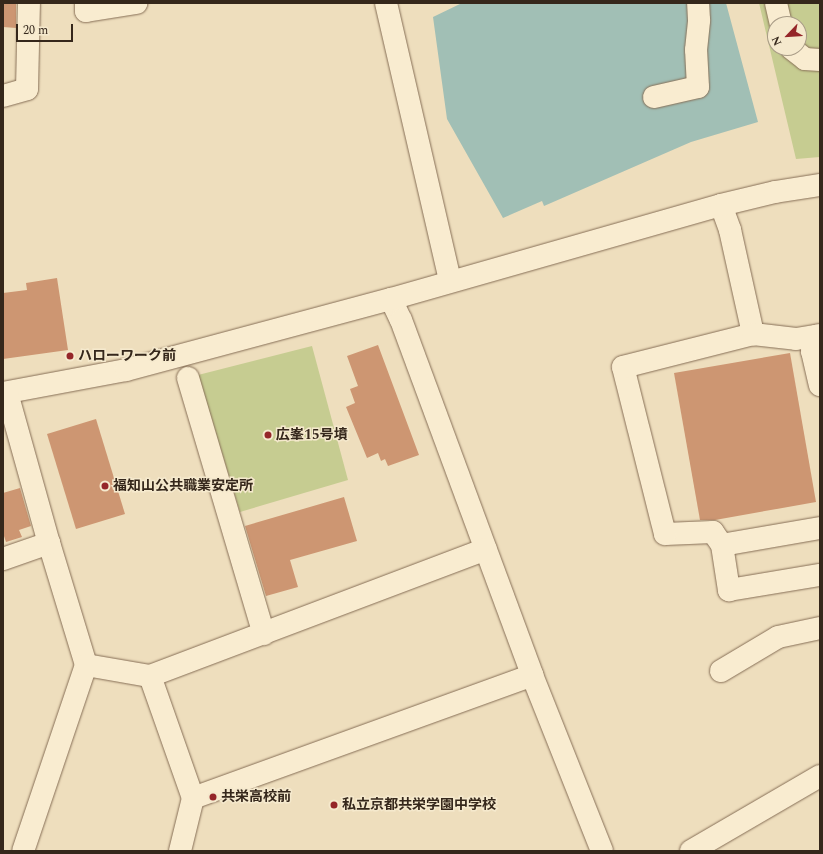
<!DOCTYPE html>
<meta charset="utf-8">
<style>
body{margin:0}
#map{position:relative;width:823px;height:854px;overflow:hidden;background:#eedebd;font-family:Spectral,"Noto Sans JP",serif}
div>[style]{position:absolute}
.green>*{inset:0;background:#c6cc91}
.water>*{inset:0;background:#a1bfb5}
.building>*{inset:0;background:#cd9672}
.roads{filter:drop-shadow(0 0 1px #866e56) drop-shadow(0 0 1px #866e56)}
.minor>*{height:22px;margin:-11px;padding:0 11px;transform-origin:11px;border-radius:11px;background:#f9ecd0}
.dots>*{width:11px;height:11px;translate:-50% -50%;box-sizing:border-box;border:2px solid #f5e9cd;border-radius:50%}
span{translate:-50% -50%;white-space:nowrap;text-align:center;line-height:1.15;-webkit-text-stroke:3px #f5e9cd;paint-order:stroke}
.poi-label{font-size:14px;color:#35271b;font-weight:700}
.left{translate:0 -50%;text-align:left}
.frame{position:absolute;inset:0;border:4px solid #35271b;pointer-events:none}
.north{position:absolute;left:767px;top:16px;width:40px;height:40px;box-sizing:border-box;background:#f5e9cd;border:1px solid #a89b86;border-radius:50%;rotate:245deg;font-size:11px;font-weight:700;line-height:16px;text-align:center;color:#35271b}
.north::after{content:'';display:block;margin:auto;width:14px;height:18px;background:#952629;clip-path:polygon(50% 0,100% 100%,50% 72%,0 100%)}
.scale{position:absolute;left:16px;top:24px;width:57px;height:18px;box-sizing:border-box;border:2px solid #35271b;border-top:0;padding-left:5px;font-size:12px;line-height:14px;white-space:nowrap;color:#35271b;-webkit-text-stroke:3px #f5e9cd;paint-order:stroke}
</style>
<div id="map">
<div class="green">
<div style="clip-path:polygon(evenodd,759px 3px,820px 3px,820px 157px,796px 159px,759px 3px,775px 24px,799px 24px,799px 48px,775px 48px,775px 24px)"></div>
<div style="clip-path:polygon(312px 346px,348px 480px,240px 512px,198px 375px)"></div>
</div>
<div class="water">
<div style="clip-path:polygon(462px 3px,726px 3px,758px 122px,691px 142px,544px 206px,542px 201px,503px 218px,447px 119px,433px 17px)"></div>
</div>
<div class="building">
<div style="clip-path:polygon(3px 3px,16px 3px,16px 28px,3px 27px)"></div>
<div style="clip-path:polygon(57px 278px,68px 350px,3px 359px,3px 293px,27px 290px,26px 283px)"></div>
<div style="clip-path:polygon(378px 345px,419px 455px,388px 466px,385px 459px,381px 461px,378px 453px,367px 458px,346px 407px,355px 403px,350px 389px,358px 386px,347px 356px)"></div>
<div style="clip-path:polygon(790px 353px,816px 502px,715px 520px,700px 520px,674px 373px)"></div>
<div style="clip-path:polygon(96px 419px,125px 514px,76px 529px,47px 434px)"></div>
<div style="clip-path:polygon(20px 488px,31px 526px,19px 530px,22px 537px,6px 542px,3px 533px,3px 493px)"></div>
<div style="clip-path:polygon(344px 497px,357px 541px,290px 560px,298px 587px,266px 596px,245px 526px)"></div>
</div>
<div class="roads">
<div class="minor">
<div style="left:86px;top:3px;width:8px;rotate:90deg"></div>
<div style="left:86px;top:11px;width:51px;rotate:-9.1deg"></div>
<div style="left:386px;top:3px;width:285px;rotate:77deg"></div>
<div style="left:776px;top:3px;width:22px;rotate:77deg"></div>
<div style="left:791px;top:48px;width:18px;rotate:38deg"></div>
<div style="left:805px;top:59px;width:15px;rotate:4deg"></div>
<div style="left:3px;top:96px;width:25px;rotate:-16deg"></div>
<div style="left:27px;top:89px;width:86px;rotate:-88.7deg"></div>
<div style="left:654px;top:97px;width:45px;rotate:-12.8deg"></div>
<div style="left:698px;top:87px;width:37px;rotate:-93deg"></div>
<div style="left:696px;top:50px;width:30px;rotate:-84deg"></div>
<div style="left:699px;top:20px;width:17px;rotate:-93deg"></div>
<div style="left:721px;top:205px;width:27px;rotate:70deg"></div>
<div style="left:730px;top:230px;width:107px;rotate:77.5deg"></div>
<div style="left:391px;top:299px;width:23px;rotate:65deg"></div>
<div style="left:401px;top:320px;width:378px;rotate:69.7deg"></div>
<div style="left:532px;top:675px;width:189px;rotate:68.3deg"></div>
<div style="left:820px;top:335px;width:4px;rotate:166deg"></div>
<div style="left:816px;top:336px;width:16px;rotate:105deg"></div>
<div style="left:812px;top:351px;width:35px;rotate:77deg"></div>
<div style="left:188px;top:378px;width:267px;rotate:73.5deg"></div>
<div style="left:3px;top:393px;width:125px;rotate:-10.6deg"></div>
<div style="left:126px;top:370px;width:274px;rotate:-15deg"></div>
<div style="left:391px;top:299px;width:343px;rotate:-15.9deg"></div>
<div style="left:721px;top:205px;width:56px;rotate:-13.5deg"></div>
<div style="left:775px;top:192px;width:46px;rotate:-8.8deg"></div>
<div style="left:7px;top:393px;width:156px;rotate:74.4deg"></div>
<div style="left:49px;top:543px;width:127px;rotate:73.1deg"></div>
<div style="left:86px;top:665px;width:196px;rotate:108.7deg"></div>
<div style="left:820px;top:528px;width:99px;rotate:170.2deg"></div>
<div style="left:722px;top:545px;width:46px;rotate:81.2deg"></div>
<div style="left:729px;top:590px;width:92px;rotate:-9.4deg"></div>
<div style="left:722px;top:545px;width:16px;rotate:-125deg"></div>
<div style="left:713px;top:532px;width:48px;rotate:177.6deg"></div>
<div style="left:665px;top:534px;width:172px;rotate:-104.1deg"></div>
<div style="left:623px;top:367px;width:134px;rotate:-14.2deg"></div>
<div style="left:753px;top:334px;width:43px;rotate:6.6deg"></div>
<div style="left:796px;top:339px;width:20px;rotate:-9deg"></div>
<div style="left:3px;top:559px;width:49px;rotate:-19.2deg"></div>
<div style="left:86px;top:665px;width:65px;rotate:9.8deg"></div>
<div style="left:150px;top:676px;width:129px;rotate:70.6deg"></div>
<div style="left:193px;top:798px;width:55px;rotate:103.8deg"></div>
<div style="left:721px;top:671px;width:66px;rotate:-30.8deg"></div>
<div style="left:778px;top:637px;width:43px;rotate:-12.1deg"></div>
<div style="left:150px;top:676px;width:359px;rotate:-20.7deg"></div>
<div style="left:193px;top:798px;width:361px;rotate:-19.9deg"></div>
<div style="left:691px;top:851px;width:149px;rotate:-30.2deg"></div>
</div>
</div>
<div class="dots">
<div style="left:70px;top:356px;background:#952629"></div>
<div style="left:268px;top:435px;background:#952629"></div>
<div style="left:105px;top:486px;background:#952629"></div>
<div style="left:213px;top:797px;background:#952629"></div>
<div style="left:334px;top:805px;background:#952629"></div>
</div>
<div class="poi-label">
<span class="left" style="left:78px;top:356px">ハローワーク前</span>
<span class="left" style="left:276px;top:435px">広峯15号墳</span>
<span class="left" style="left:113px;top:486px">福知山公共職業安定所</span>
<span class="left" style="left:221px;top:797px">共栄高校前</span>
<span class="left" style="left:342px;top:805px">私立京都共栄学園中学校</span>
</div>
<div class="frame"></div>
<div class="north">N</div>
<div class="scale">20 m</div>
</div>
